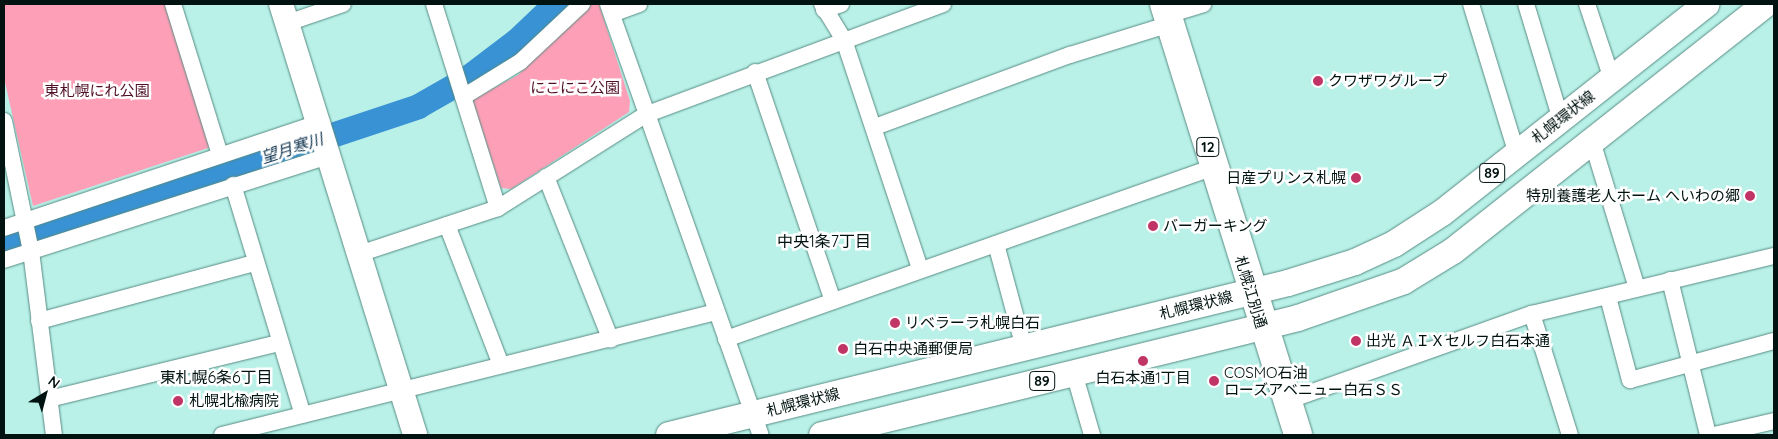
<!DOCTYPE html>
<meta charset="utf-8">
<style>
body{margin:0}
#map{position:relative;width:1778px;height:439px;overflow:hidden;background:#b9f1e8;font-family:Quicksand,"Noto Sans JP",sans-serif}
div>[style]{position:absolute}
.green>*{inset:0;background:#fda0b7}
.river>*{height:25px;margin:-12.5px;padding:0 12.5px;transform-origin:12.5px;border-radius:12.5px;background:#3992d3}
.roads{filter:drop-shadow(0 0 1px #578b83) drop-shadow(0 0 1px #578b83)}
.street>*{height:16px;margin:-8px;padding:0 8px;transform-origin:8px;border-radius:8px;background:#fff}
.secondary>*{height:24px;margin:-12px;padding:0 12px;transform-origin:12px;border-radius:12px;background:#fff}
.primary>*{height:26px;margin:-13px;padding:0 13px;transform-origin:13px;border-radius:13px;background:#fff}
.highway>*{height:28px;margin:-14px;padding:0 14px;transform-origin:14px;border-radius:14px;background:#fff}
.dots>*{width:14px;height:14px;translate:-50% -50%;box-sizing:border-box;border:2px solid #fff;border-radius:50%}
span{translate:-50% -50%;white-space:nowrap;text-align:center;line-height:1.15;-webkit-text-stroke:5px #fff;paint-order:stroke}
.shield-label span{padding:1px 4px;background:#fff;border:1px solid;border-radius:4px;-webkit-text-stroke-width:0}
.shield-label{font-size:14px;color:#001310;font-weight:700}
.poi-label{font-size:15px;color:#001310}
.left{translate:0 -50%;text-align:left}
.right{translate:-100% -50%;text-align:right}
.park-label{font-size:15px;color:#4f1026}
.street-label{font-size:15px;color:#001310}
.water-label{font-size:16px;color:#0e334e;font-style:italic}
.neighbourhood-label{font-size:16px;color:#001310}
.frame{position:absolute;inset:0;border:5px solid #001310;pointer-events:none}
.north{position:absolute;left:20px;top:369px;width:50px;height:50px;-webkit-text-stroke:4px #fff;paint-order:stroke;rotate:37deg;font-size:14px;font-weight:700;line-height:20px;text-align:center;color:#001310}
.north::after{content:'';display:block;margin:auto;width:18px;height:22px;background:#001310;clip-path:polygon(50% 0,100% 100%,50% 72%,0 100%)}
</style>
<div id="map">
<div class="green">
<div style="clip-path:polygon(4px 4px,165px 4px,211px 147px,33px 206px,4px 78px)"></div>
<div style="clip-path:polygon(591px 4px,599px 4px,630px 101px,629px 112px,511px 189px,501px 188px,472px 100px,518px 75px)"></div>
</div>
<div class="river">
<div style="left:4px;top:244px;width:436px;rotate:-18.4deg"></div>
<div style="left:418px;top:106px;width:56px;rotate:-29.7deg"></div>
<div style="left:467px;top:78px;width:63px;rotate:-37.2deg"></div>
<div style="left:517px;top:40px;width:52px;rotate:-43.5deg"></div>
</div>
<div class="roads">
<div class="street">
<div style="left:173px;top:4px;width:158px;rotate:72.7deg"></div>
<div style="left:434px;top:4px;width:214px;rotate:72.6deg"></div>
<div style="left:608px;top:4px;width:457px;rotate:70.5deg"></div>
<div style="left:822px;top:4px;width:42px;rotate:58.6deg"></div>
<div style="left:844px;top:40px;width:241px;rotate:71.6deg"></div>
<div style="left:1471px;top:4px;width:157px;rotate:73deg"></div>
<div style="left:1526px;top:4px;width:121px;rotate:73.2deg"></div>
<div style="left:1587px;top:4px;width:79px;rotate:71.6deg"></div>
<div style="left:824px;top:10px;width:18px;rotate:-19deg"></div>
<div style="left:612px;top:14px;width:29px;rotate:-20deg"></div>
<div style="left:1168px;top:15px;width:37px;rotate:-17deg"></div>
<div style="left:287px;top:23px;width:59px;rotate:-18.7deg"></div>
<div style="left:755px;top:72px;width:242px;rotate:71.2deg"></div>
<div style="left:463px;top:97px;width:67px;rotate:-31.6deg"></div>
<div style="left:520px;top:62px;width:85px;rotate:-43.1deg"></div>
<div style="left:4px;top:121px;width:133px;rotate:78.3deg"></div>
<div style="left:31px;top:251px;width:185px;rotate:82.9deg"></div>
<div style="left:875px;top:127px;width:208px;rotate:-20.3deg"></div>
<div style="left:1070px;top:55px;width:105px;rotate:-17.2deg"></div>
<div style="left:1592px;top:141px;width:154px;rotate:73deg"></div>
<div style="left:546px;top:177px;width:175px;rotate:68.3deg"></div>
<div style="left:233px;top:185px;width:240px;rotate:73.1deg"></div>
<div style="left:447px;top:225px;width:150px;rotate:68.9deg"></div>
<div style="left:4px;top:228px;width:331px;rotate:-18.5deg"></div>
<div style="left:318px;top:123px;width:3px;rotate:72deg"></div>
<div style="left:996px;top:244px;width:108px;rotate:74.9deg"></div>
<div style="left:359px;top:254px;width:146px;rotate:-18.3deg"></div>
<div style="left:498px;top:208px;width:174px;rotate:-32.3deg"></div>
<div style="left:645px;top:115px;width:318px;rotate:-20.4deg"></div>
<div style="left:4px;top:260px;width:340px;rotate:-17.8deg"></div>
<div style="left:1670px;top:280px;width:160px;rotate:76.2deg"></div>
<div style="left:1608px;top:297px;width:86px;rotate:75.2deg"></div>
<div style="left:1630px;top:380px;width:149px;rotate:-15.2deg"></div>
<div style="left:1532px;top:314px;width:127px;rotate:72.6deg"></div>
<div style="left:39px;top:321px;width:223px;rotate:-15.1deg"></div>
<div style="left:726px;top:339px;width:517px;rotate:-19.42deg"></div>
<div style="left:1074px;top:373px;width:65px;rotate:73.8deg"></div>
<div style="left:49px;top:399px;width:237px;rotate:-13.7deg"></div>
<div style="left:1287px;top:401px;width:260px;rotate:-19.6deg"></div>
<div style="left:1532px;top:314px;width:249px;rotate:-13.5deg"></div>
<div style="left:222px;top:435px;width:509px;rotate:-13.98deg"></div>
<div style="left:1714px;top:435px;width:62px;rotate:-13.1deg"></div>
</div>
<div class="secondary">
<div style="left:281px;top:4px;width:125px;rotate:72.7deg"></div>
<div style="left:319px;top:126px;width:324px;rotate:72.7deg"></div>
</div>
<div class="primary">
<div style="left:669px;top:435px;width:637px;rotate:-13.8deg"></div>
<div style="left:1288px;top:283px;width:70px;rotate:-17.4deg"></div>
<div style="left:1355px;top:262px;width:43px;rotate:-24.8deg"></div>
<div style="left:1394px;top:244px;width:57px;rotate:-32.9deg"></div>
<div style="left:1442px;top:213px;width:337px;rotate:-38.3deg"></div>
<div style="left:822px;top:435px;width:490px;rotate:-13.8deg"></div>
<div style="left:1298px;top:318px;width:112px;rotate:-19.2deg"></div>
<div style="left:1404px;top:281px;width:57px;rotate:-31.5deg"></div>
<div style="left:1453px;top:251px;width:399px;rotate:-38.3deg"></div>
</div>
<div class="highway">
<div style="left:1164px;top:4px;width:451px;rotate:72.7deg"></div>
</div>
</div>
<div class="dots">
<div style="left:1318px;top:81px;background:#c13466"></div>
<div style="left:1356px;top:178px;background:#c13466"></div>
<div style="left:1750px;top:196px;background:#c13466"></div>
<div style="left:1153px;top:226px;background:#c13466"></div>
<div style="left:895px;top:323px;background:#c13466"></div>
<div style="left:1356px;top:341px;background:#c13466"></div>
<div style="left:843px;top:349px;background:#c13466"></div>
<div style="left:1143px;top:361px;background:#c13466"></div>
<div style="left:1214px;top:381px;background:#c13466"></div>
<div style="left:178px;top:401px;background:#c13466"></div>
</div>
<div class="shield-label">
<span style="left:1208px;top:147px">12</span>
<span style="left:1492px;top:173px">89</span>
<span style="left:1042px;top:381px">89</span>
</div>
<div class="poi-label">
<span class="left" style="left:1328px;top:81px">クワザワグループ</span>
<span class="right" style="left:1346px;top:178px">日産プリンス札幌</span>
<span class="right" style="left:1740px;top:196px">特別養護老人ホーム へいわの郷</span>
<span class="left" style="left:1163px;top:226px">バーガーキング</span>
<span class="left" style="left:905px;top:323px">リベラーラ札幌白石</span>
<span class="left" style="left:1366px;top:341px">出光 ＡＩＸセルフ白石本通</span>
<span class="left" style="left:853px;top:349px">白石中央通郵便局</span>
<span class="left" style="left:1224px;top:381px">COSMO石油<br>ローズアベニュー白石ＳＳ</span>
<span style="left:1143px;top:378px">白石本通1丁目</span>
<span class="left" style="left:189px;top:401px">札幌北楡病院</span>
</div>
<div class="park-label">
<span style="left:575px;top:88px">にこにこ公園</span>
<span style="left:97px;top:91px">東札幌にれ公園</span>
</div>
<div class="street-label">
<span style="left:1563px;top:117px;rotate:-38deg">札幌環状線</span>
<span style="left:1251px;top:292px;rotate:73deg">札幌江別通</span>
<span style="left:1196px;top:305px;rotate:-14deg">札幌環状線</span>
<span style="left:803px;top:402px;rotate:-14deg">札幌環状線</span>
</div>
<div class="water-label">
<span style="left:292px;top:148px;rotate:-18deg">望月寒川</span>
</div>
<div class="neighbourhood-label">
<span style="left:824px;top:241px">中央1条7丁目</span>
<span style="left:216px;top:377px">東札幌6条6丁目</span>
</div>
<div class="frame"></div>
<div class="north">N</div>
</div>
